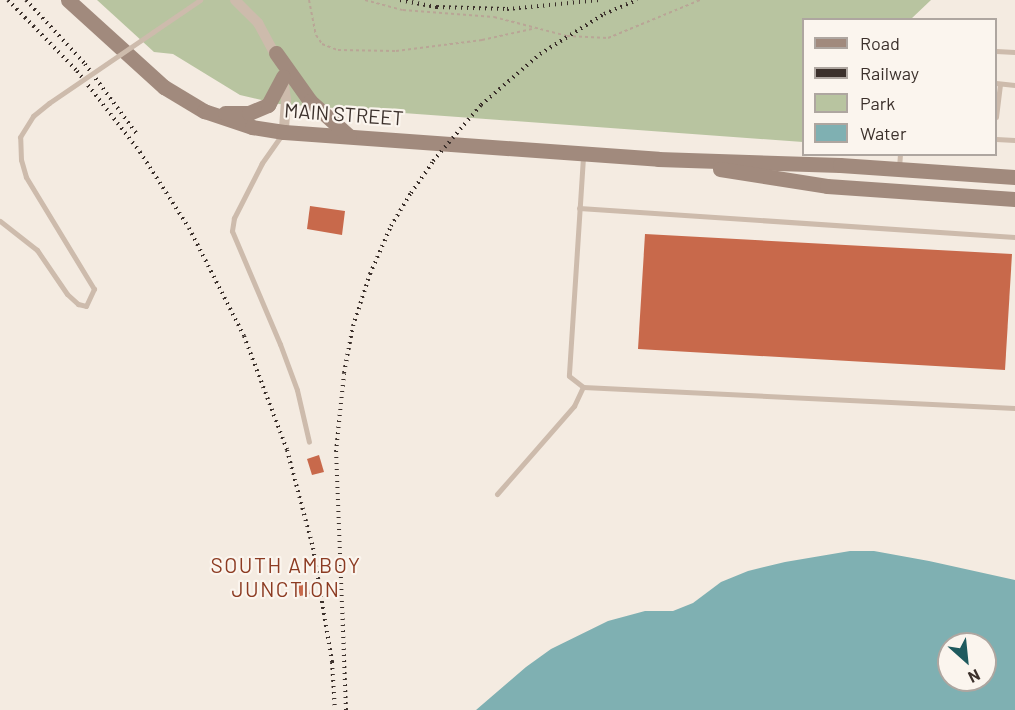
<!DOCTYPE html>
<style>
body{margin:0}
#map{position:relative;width:1015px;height:710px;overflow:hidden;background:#f4ebe1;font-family:Barlow,sans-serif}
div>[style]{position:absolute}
.green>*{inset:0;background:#b8c4a0}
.water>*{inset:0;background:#7fb0b2}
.building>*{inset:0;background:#c8694b}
.path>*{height:2px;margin-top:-1px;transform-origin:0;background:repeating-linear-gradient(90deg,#b9a596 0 3px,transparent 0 6px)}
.lane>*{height:5px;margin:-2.5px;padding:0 2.5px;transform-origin:2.5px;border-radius:2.5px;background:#cdbbac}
.street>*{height:10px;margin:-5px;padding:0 5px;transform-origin:5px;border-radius:5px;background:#cdbbac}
.secondary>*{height:15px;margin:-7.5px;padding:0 7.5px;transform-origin:7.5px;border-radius:7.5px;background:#a18a7d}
.rail>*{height:4px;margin-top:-2px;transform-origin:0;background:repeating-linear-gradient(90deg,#3b302b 0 1.5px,transparent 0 6px)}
.lane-bridge>*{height:5px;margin:-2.5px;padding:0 2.5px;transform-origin:2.5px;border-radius:2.5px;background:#cdbbac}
span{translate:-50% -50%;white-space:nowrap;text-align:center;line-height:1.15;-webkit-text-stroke:4.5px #fbf5ee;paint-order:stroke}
.street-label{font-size:20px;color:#3b302b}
.neighbourhood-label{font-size:21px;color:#8c3b22;letter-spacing:1.5px}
.legend{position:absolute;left:802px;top:18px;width:195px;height:138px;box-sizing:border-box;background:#fbf5ee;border:2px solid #aea6a0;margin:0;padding:8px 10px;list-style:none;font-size:18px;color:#3b302b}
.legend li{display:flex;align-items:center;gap:12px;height:30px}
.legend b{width:30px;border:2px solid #aea6a0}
.north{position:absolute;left:937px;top:632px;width:60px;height:60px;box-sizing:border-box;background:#fbf5ee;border:2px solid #aea6a0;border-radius:50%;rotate:153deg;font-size:16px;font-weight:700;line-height:24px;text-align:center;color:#3b302b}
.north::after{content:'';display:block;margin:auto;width:21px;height:27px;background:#1f5a5e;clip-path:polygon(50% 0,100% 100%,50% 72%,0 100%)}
</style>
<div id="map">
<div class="green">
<div style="clip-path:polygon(97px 0,931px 0,911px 19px,804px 20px,803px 142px,279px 104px,240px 95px,173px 54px,154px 52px)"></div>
</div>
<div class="water">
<div style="clip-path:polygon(evenodd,850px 551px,874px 551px,929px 561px,1015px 580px,1015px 710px,476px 710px,526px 667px,551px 649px,608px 621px,645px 611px,673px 611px,693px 603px,721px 582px,748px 571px,785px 562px,850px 551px,949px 644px,985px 644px,985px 680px,949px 680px,949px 644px)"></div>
</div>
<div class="building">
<div style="clip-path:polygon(310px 206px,345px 211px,342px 235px,307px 229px)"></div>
<div style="clip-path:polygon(645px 234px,1012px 254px,1005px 370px,638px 349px)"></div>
<div style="clip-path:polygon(319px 455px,324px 472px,312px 475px,307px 459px)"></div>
<div style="clip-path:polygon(308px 583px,310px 594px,300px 596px,297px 585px)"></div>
</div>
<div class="path">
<div style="left:309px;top:0;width:36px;rotate:79deg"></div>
<div style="left:316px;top:35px;width:11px;rotate:56deg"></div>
<div style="left:322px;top:44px;width:17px;rotate:21deg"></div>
<div style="left:338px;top:50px;width:58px;rotate:1deg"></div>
<div style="left:396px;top:51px;width:87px;rotate:-7.3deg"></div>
<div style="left:482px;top:40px;width:51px;rotate:-12.4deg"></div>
<div style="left:365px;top:0;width:39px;rotate:15deg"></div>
<div style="left:403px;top:10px;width:91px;rotate:4.4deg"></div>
<div style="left:494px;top:17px;width:75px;rotate:14.6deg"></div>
<div style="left:567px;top:36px;width:41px;rotate:2.8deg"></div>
<div style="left:608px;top:38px;width:100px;rotate:-22.4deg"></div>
</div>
<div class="lane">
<div style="left:153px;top:32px;width:57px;rotate:-34.2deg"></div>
<div style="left:996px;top:51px;width:19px;rotate:3deg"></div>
<div style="left:996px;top:83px;width:19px;rotate:6deg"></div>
<div style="left:996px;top:117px;width:33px;rotate:-83deg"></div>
<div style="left:283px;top:133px;width:37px;rotate:125deg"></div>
<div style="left:262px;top:163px;width:62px;rotate:117deg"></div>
<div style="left:234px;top:218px;width:13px;rotate:99deg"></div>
<div style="left:232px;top:231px;width:123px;rotate:67deg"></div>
<div style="left:280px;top:344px;width:49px;rotate:69.7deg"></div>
<div style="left:297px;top:390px;width:53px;rotate:77deg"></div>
<div style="left:996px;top:139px;width:19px;rotate:3deg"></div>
<div style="left:583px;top:157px;width:219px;rotate:93.7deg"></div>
<div style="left:569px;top:376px;width:18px;rotate:38deg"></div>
<div style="left:583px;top:387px;width:433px;rotate:2.8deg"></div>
<div style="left:899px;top:168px;width:14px;rotate:-86deg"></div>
<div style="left:579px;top:208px;width:437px;rotate:3.8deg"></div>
<div style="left:0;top:221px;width:47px;rotate:38.1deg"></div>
<div style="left:37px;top:250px;width:53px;rotate:55.7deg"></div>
<div style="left:67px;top:294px;width:15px;rotate:42deg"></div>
<div style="left:78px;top:304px;width:8px;rotate:14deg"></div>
<div style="left:86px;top:306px;width:19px;rotate:-65deg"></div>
<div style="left:94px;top:289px;width:131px;rotate:-121.3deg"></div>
<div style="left:26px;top:177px;width:18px;rotate:-106deg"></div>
<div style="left:21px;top:160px;width:23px;rotate:-92deg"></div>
<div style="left:20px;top:137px;width:25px;rotate:-58deg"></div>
<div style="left:33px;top:116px;width:21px;rotate:-39deg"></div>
<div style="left:497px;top:494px;width:117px;rotate:-48.8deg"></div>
<div style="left:574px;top:406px;width:21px;rotate:-65deg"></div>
</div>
<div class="street">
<div style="left:235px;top:0;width:33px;rotate:45deg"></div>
<div style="left:258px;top:23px;width:42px;rotate:61.6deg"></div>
<div style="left:283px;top:78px;width:22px;rotate:82deg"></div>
<div style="left:286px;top:100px;width:32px;rotate:94deg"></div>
</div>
<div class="secondary">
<div style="left:68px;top:0;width:130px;rotate:42.2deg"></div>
<div style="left:164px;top:87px;width:47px;rotate:31deg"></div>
<div style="left:204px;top:111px;width:51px;rotate:18.4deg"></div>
<div style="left:252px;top:127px;width:32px;rotate:9deg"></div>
<div style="left:284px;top:132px;width:375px;rotate:4.1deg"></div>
<div style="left:658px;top:159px;width:182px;rotate:1.9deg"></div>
<div style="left:840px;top:165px;width:175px;rotate:3.9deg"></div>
<div style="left:276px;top:53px;width:59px;rotate:54.7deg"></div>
<div style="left:310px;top:101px;width:52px;rotate:41.9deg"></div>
<div style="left:225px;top:113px;width:24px"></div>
<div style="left:249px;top:113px;width:21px;rotate:-23deg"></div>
<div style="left:268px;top:105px;width:32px;rotate:-62deg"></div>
<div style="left:720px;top:169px;width:108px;rotate:9deg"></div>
<div style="left:827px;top:186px;width:188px;rotate:4deg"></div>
</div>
<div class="rail">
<div style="left:8px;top:0;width:99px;rotate:45.8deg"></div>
<div style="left:77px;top:71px;width:103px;rotate:52.1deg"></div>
<div style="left:140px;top:152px;width:90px;rotate:57.2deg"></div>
<div style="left:189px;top:228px;width:121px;rotate:63deg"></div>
<div style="left:244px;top:336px;width:122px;rotate:69.3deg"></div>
<div style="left:287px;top:450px;width:101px;rotate:75.1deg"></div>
<div style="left:313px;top:548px;width:116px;rotate:80.5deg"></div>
<div style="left:332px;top:662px;width:48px;rotate:86.4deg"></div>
<div style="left:26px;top:0;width:87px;rotate:47.3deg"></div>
<div style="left:85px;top:64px;width:86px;rotate:53.5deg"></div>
<div style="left:400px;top:0;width:38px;rotate:11deg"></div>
<div style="left:437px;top:7px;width:70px;rotate:1.6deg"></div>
<div style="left:507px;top:9px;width:93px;rotate:-5.5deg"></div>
<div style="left:346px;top:710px;width:258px;rotate:-92.2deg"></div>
<div style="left:336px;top:452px;width:79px;rotate:-84.2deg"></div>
<div style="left:344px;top:373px;width:48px;rotate:-79.2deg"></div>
<div style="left:353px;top:326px;width:55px;rotate:-71.9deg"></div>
<div style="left:370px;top:274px;width:52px;rotate:-66.4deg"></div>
<div style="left:391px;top:226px;width:39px;rotate:-59deg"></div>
<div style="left:411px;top:193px;width:39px;rotate:-55deg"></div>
<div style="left:433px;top:161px;width:74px;rotate:-49.4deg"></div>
<div style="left:481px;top:105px;width:78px;rotate:-40.8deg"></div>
<div style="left:540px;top:54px;width:75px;rotate:-32deg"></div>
<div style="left:604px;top:14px;width:36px;rotate:-23deg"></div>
</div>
<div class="lane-bridge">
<div style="left:49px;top:103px;width:126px;rotate:-34.3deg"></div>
</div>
<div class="street-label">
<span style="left:344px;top:114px;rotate:4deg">MAIN STREET</span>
</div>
<div class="neighbourhood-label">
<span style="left:286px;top:577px">SOUTH AMBOY<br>JUNCTION</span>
</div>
<ul class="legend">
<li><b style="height:8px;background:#a18a7d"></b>Road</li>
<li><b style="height:8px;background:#3b302b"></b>Railway</li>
<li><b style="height:16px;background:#b8c4a0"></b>Park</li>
<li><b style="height:16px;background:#7fb0b2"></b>Water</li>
</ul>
<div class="north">N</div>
</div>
